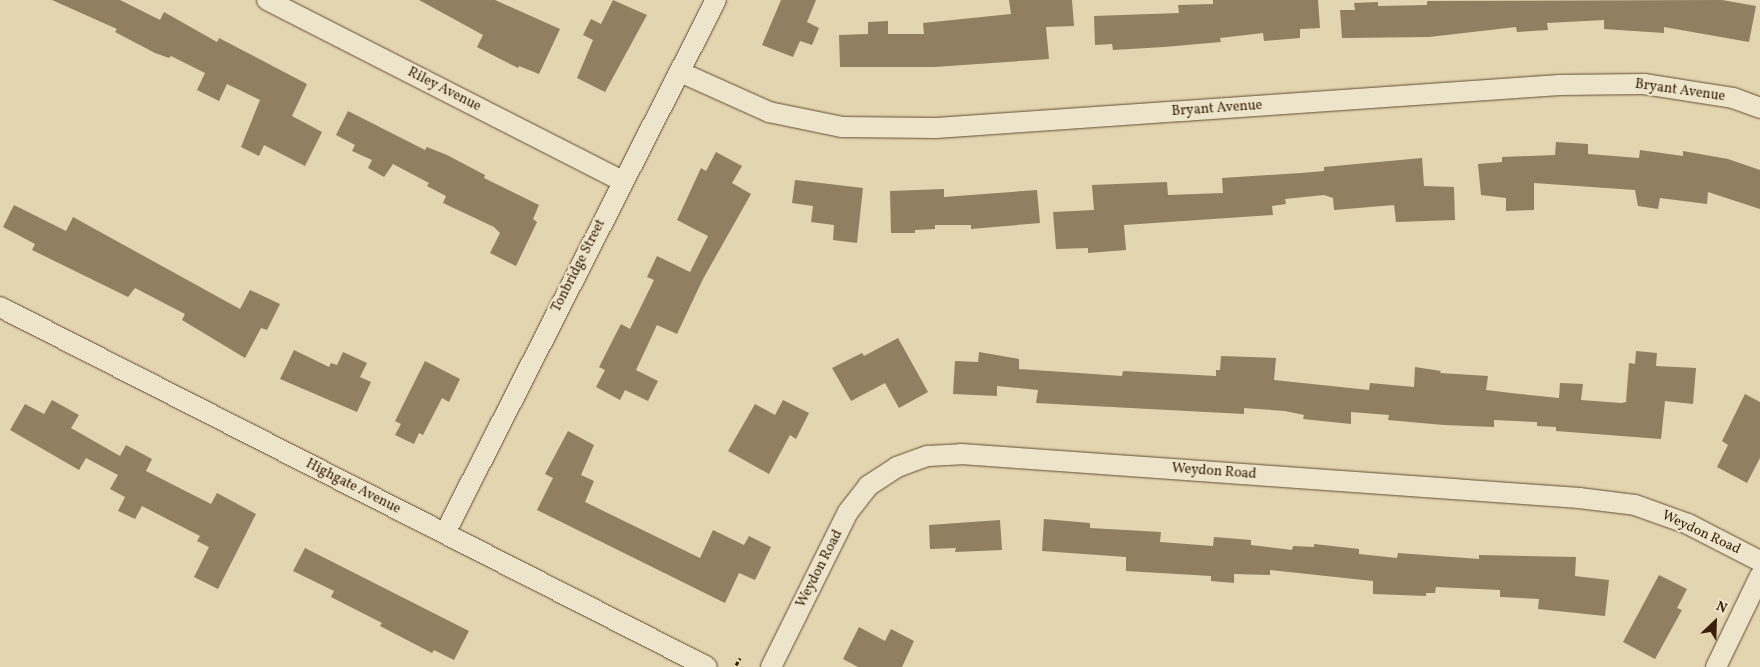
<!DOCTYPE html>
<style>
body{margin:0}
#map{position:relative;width:1760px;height:667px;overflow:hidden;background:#e2d5af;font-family:Vollkorn,serif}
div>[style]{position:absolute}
.building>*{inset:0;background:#927e60}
.path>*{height:3px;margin-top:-1.5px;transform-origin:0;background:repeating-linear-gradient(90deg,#3b1f0a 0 4px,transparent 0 6.5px)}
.roads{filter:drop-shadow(0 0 1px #654c33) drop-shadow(0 0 1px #654c33)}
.street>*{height:20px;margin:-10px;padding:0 10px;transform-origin:10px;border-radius:10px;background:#ece4cb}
span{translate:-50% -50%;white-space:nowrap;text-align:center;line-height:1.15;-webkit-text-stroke:4.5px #ece4cb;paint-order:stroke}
.street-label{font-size:14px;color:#3b1f0a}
.north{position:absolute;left:1690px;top:597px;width:50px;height:50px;-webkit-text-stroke:4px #ece4cb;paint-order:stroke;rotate:24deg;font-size:14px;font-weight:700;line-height:20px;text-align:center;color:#3b1f0a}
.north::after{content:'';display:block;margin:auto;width:18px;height:22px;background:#3b1f0a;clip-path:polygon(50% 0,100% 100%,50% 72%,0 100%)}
</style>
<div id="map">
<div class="building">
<div style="clip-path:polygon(52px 0,120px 0,160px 20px,164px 12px,217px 42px,219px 38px,307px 84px,292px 116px,322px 132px,305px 166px,264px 145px,259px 156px,241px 147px,260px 100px,227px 84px,219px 101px,197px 90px,205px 73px,171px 56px,169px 58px,155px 53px,115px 32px,117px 29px)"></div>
<div style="clip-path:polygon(419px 0,495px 0,560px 29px,539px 74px,519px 66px,518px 68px,477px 47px,483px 35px)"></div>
<div style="clip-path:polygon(613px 0,647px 15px,605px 92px,577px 78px,593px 40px,583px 35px,591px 19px,601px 24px)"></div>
<div style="clip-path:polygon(781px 0,816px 0,807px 22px,819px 28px,812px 45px,800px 41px,793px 57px,762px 45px)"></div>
<div style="clip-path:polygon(1009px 0,1072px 0,1074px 26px,1046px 27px,1049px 59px,934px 67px,840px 67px,839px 35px,868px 34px,868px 22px,888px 21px,888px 34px,924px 34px,923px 23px,1011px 14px)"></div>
<div style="clip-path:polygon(1213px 0,1318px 0,1320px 28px,1300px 29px,1300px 38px,1264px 41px,1263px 33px,1220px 38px,1221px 42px,1164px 47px,1113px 50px,1112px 44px,1095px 45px,1094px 16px,1179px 13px,1178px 5px,1213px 4px)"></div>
<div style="clip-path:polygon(1722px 0,1756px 6px,1749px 42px,1664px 27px,1664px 33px,1604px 29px,1604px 20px,1547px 23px,1548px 30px,1517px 32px,1516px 27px,1429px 37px,1342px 38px,1340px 10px,1355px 10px,1354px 3px,1378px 2px,1378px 6px,1427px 5px,1427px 1px)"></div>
<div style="clip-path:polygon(348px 111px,425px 150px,427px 147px,447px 155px,485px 175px,484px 178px,539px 205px,533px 219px,537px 222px,516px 266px,490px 253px,500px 233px,494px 227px,443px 203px,446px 196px,427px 186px,429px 183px,393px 164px,384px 177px,368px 168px,372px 160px,352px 151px,355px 145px,336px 135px)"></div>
<div style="clip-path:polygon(1556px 142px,1588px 144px,1588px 154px,1639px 158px,1640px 150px,1683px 156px,1683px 151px,1728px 159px,1760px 170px,1760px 209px,1708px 192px,1707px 204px,1660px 198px,1658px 209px,1638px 206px,1635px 190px,1534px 183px,1534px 210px,1506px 211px,1506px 198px,1481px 195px,1478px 164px,1502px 162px,1502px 157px,1555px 155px)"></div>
<div style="clip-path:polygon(716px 152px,742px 166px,732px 183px,751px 194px,703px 279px,677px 334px,657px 325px,636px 370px,658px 381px,648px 401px,625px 390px,620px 400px,596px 387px,605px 370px,599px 367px,621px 324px,630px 329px,654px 280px,647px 277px,657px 256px,690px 272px,708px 236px,677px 220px,701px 168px,706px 171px)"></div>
<div style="clip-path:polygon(1422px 158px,1424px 186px,1454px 187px,1455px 220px,1396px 222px,1394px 205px,1334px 210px,1333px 198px,1324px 195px,1285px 199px,1286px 204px,1272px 206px,1273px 215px,1124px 225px,1126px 250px,1088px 253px,1088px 248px,1056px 249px,1053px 212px,1094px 210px,1092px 185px,1167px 182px,1168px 195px,1223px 193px,1222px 178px,1301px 173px,1324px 171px,1324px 167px)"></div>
<div style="clip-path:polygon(795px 180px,863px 188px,857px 243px,833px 240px,834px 225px,811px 222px,813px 206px,792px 203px)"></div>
<div style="clip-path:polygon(944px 189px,944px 197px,1037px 190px,1040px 223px,971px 229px,971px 225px,935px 225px,935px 229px,915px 230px,915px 233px,891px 233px,890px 191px)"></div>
<div style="clip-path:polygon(14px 205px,66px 231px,73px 217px,240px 309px,250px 290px,280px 304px,267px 330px,261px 328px,245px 358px,182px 320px,185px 314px,135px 288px,128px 297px,32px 250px,35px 244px,3px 227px)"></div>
<div style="clip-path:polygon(898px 338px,928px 392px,899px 408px,885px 383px,851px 401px,832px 368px,862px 353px,864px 356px)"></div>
<div style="clip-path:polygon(294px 350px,329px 367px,331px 363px,337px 365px,343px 352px,367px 363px,360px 377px,371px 382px,357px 412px,280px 379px)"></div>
<div style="clip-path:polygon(1636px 351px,1657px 353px,1656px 366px,1696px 368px,1693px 404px,1665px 401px,1661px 439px,1556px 431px,1556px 427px,1537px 426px,1537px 422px,1494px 420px,1494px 427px,1444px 425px,1388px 420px,1389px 415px,1351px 412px,1351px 424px,1303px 419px,1304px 415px,1285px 411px,1244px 408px,1244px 414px,1036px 403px,1038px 390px,997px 386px,997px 396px,953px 394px,955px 361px,978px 362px,979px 352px,1019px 359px,1019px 369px,1122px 376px,1123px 371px,1216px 376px,1216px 370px,1220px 370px,1221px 356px,1276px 358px,1274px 380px,1369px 390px,1370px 383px,1414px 387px,1415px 367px,1441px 371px,1440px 373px,1488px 376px,1486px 390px,1520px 394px,1559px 398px,1560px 383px,1583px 384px,1581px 400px,1621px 403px,1626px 402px,1629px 363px,1635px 364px)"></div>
<div style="clip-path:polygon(425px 361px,460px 379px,449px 402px,442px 398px,423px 435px,419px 433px,414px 444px,395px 435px,401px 424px,395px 421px)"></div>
<div style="clip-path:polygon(1745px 394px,1760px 402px,1760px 458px,1747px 483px,1717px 467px,1728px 445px,1722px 441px)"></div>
<div style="clip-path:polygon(52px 400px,79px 415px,71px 428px,120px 456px,126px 445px,152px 459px,146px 471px,211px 504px,217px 493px,256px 514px,218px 589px,194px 577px,209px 547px,197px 541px,200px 536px,142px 506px,135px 519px,118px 511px,125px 497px,110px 489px,118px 475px,86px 458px,79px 470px,10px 430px,25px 404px,44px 414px)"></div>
<div style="clip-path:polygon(783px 400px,809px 413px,796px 439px,790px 435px,769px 474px,728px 451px,755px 404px,775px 415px)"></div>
<div style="clip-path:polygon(568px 431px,594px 445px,581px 475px,594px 481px,585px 502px,700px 558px,713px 530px,744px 545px,749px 536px,771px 547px,755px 580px,739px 573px,725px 603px,537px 510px,553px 478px,545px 474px)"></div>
<div style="clip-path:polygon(1044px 519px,1090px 523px,1090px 528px,1161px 532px,1160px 542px,1213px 546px,1214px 537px,1251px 540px,1251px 545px,1292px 550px,1293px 546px,1314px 547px,1314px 544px,1359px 549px,1359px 554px,1397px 558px,1398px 553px,1479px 559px,1479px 555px,1576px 557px,1575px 576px,1609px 580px,1605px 616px,1538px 609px,1539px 599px,1500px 597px,1500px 590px,1436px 587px,1435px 593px,1426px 593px,1426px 596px,1373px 594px,1373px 581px,1270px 570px,1270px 575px,1234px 574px,1234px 583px,1211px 581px,1211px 576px,1126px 571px,1126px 557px,1042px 551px)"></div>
<div style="clip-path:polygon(1000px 520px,1002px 550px,955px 552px,956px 548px,930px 549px,929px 525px)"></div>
<div style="clip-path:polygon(305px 548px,469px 631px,454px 660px,434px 650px,432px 653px,380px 626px,382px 623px,331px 597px,334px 591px,293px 571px)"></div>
<div style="clip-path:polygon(1659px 575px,1687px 589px,1677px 608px,1682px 610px,1655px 659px,1623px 642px)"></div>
<div style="clip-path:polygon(859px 627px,885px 641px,891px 629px,914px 641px,902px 667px,858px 667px,843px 659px)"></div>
</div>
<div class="path">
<div style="left:736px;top:665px;width:8px;rotate:-60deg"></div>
</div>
<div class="roads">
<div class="street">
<div style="left:267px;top:0;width:398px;rotate:27deg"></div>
<div style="left:680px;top:72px;width:98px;rotate:24.2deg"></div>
<div style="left:769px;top:112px;width:75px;rotate:11.6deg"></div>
<div style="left:842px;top:127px;width:94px;rotate:0.6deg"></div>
<div style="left:936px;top:128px;width:625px;rotate:-3.94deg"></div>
<div style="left:1560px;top:85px;width:84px;rotate:-0.7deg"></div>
<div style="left:1644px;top:84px;width:90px;rotate:8.9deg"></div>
<div style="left:1733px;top:98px;width:29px;rotate:20deg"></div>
<div style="left:0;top:307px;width:793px;rotate:26.98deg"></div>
<div style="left:445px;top:533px;width:598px;rotate:-63.05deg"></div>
<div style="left:771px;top:667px;width:173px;rotate:-63.6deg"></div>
<div style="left:848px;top:512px;width:33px;rotate:-52deg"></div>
<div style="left:868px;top:486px;width:35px;rotate:-33deg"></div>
<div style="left:897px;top:467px;width:33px;rotate:-20deg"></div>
<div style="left:928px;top:456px;width:33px;rotate:-3deg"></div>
<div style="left:961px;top:454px;width:620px;rotate:4.07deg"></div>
<div style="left:1579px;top:498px;width:56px;rotate:7.1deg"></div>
<div style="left:1635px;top:505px;width:56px;rotate:19.7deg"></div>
<div style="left:1688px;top:524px;width:81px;rotate:27.2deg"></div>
<div style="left:1716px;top:667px;width:101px;rotate:-64.2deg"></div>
</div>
</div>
<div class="street-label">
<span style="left:444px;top:90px;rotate:27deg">Riley Avenue</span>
<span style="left:1680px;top:91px;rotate:8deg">Bryant Avenue</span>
<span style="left:1217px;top:109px;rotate:-4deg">Bryant Avenue</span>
<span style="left:579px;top:266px;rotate:-63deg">Tonbridge Street</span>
<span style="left:1214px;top:472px;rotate:4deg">Weydon Road</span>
<span style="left:353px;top:487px;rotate:27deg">Highgate Avenue</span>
<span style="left:1701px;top:533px;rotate:25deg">Weydon Road</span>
<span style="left:820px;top:569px;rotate:-63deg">Weydon Road</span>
</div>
<div class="north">N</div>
</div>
